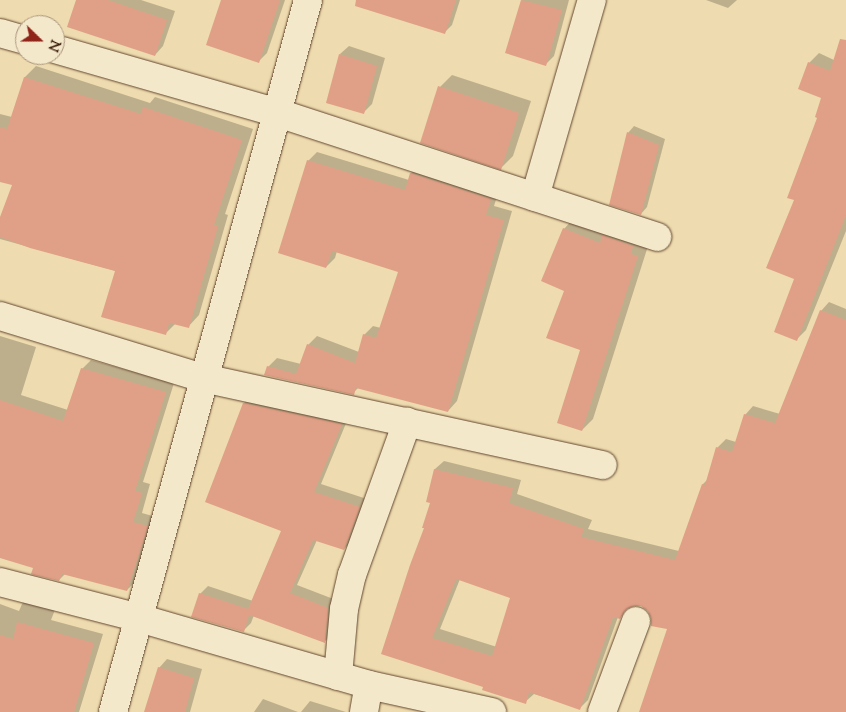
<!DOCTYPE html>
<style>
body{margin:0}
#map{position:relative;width:846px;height:712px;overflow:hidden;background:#eedbaf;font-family:"Sorts Mill Goudy",serif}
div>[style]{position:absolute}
.shadow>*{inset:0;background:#0003}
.building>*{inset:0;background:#e0a087}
.roads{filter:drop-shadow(0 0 1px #63462f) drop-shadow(0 0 1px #63462f)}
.minor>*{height:28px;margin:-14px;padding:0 14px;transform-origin:14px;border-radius:14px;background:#f4e8cb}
span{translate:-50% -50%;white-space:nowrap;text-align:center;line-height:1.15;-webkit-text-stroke:4px #f4e8cb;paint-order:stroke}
.north{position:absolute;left:15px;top:15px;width:50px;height:50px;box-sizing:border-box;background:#f4e8cb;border:1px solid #a8947b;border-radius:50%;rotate:112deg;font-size:14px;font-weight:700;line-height:20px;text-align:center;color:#351504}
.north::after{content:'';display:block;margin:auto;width:18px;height:22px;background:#8f2418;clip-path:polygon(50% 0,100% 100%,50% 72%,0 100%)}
</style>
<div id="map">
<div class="shadow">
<div style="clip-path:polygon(77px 0,141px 0,175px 11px,163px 46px,155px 55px)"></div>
<div style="clip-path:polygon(223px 0,285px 0,267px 53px,259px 61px)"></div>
<div style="clip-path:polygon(358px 0,460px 0,452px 25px,444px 33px)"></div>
<div style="clip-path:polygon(522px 0,569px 0,554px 56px,545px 65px,507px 53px)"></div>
<div style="clip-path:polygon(706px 0,737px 0,728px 8px)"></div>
<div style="clip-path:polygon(349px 46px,385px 58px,372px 104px,364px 112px,340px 54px)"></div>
<div style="clip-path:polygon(846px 48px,846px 231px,806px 330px,796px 340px,796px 200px,823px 97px,809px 63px,819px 53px,834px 60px)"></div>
<div style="clip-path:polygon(36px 66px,150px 103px,155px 97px,253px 129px,225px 214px,228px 215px,199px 315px,188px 327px,176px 323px,165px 334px,116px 271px,0 239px,0 220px,14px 184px,0 181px,0 114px,12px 117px,25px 77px)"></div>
<div style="clip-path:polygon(452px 75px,531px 101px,513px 156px,501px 168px,440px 87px)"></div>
<div style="clip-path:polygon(634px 126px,665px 139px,647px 207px,641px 214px,628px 133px)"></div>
<div style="clip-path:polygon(317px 152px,409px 180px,411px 173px,420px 164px,499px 190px,494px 206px,512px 211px,457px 401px,448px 411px,359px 387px,353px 393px,268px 367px,277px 358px,301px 364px,308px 345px,317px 336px,359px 352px,364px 335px,373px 326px,381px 328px,400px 271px,337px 251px,335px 258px,326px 267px,308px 161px)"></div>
<div style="clip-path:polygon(574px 218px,648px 246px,593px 419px,582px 430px,582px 349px,565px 290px,564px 229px)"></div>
<div style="clip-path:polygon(evenodd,829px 302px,846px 309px,846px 712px,640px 712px,668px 629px,653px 618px,649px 611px,642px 605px,630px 606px,618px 617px,588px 700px,580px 708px,534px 694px,525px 702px,484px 686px,383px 654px,426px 527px,431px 502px,428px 501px,435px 469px,444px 461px,521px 480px,517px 494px,592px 520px,588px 529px,679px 551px,703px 484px,707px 480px,717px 448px,726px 439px,736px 442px,745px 415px,753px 406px,780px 414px,821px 311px,829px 302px,460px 579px,512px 597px,497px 647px,440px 629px,460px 579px)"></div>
<div style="clip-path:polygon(0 336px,36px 347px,21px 395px,68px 410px,82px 369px,91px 360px,174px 383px,143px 482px,150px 484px,142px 513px,156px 517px,136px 581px,127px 590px,66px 573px,59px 580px,34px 567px,0 557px)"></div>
<div style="clip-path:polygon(252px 395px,349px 416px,321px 484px,367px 499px,352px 541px,344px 549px,317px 540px,297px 585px,336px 600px,333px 634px,325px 641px,254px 615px,251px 623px,243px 631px,200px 594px,208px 586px,253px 601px,283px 530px,244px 403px)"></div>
<div style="clip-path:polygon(31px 595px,58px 602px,51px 620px,103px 634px,79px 712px,0 712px,0 604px,19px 611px,22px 604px)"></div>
<div style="clip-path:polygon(167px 659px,202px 669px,190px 712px,146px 712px,159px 668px)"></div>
<div style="clip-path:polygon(263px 699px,298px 712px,254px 712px)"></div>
<div style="clip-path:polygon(310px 701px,346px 712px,301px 712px)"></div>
</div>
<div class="building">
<div style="clip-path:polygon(76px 0,108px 0,167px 20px,155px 56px,67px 27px)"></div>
<div style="clip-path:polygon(221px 0,280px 0,259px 63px,206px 45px)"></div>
<div style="clip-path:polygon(356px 0,456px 0,445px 34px,355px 6px)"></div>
<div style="clip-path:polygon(521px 0,562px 10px,546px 66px,505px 53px)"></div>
<div style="clip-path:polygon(840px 39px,846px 40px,846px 215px,797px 341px,774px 332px,794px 279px,766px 268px,794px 200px,787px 198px,817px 118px,815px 117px,821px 98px,798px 89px,808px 62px,830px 71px)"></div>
<div style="clip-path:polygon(339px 54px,377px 66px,364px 114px,326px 103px)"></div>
<div style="clip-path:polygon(24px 77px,141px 114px,143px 107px,242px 140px,214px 225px,218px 226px,189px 328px,169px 323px,166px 335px,101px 317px,115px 271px,30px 248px,0 237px,0 217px,12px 185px,0 182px,0 127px,7px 129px)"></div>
<div style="clip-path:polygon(438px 86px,519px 113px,501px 170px,420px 143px)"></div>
<div style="clip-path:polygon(627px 132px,659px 145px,641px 215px,609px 205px)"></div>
<div style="clip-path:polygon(307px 160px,405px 190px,410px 173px,491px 199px,486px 215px,504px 220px,448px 412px,356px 388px,354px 395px,264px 375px,267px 366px,296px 374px,307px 344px,355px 363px,363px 334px,376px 338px,398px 272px,332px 251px,326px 268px,278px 253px)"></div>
<div style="clip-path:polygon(563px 228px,600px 243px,602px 235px,633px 246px,631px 254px,638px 256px,582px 431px,557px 423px,580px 350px,546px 338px,564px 291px,541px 281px)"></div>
<div style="clip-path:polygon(evenodd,820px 310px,846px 320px,846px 712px,639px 712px,667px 629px,651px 626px,651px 618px,648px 611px,641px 606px,634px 606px,626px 609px,620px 619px,613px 617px,580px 710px,529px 692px,526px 704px,482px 690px,483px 687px,381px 654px,410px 565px,424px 528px,422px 528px,430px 503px,426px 502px,434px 469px,513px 488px,509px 503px,584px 529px,581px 537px,675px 560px,702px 484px,705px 485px,716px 447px,732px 452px,744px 414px,775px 423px,820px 310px,456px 579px,510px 598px,492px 656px,432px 638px,456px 579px)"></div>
<div style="clip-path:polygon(81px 368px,166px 392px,135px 491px,142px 493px,133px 522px,148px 526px,127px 591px,62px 574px,59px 581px,34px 575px,31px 574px,33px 568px,0 558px,0 400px,63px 421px)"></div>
<div style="clip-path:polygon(243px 403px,342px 424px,314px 492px,360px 507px,344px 550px,313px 540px,290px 593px,328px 608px,325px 643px,249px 615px,244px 632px,191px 617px,199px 593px,248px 609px,281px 531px,205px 502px)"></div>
<div style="clip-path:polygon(17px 622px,94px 643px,74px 712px,0 712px,0 635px,13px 639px)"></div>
<div style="clip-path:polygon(158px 667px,194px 678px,185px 712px,144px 712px)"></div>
</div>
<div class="roads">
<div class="minor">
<div style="left:0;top:33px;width:26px;rotate:16deg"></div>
<div style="left:55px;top:49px;width:232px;rotate:16deg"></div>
<div style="left:278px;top:113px;width:399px;rotate:18.1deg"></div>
<div style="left:535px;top:197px;width:205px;rotate:-73.9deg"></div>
<div style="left:0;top:316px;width:212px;rotate:17deg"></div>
<div style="left:203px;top:378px;width:409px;rotate:12.3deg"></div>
<div style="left:0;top:582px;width:144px;rotate:14.5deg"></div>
<div style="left:139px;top:618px;width:240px;rotate:16.2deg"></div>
<div style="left:369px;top:685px;width:126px;rotate:12.4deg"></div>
<div style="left:338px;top:676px;width:67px;rotate:-84.9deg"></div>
<div style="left:344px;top:609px;width:35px;rotate:-77deg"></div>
<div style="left:352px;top:575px;width:163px;rotate:-70.2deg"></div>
<div style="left:113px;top:712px;width:738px;rotate:-74.68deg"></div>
<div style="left:364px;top:712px;width:27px;rotate:-80deg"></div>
<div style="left:602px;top:712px;width:97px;rotate:-69.5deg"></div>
</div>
</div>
<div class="north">N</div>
</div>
